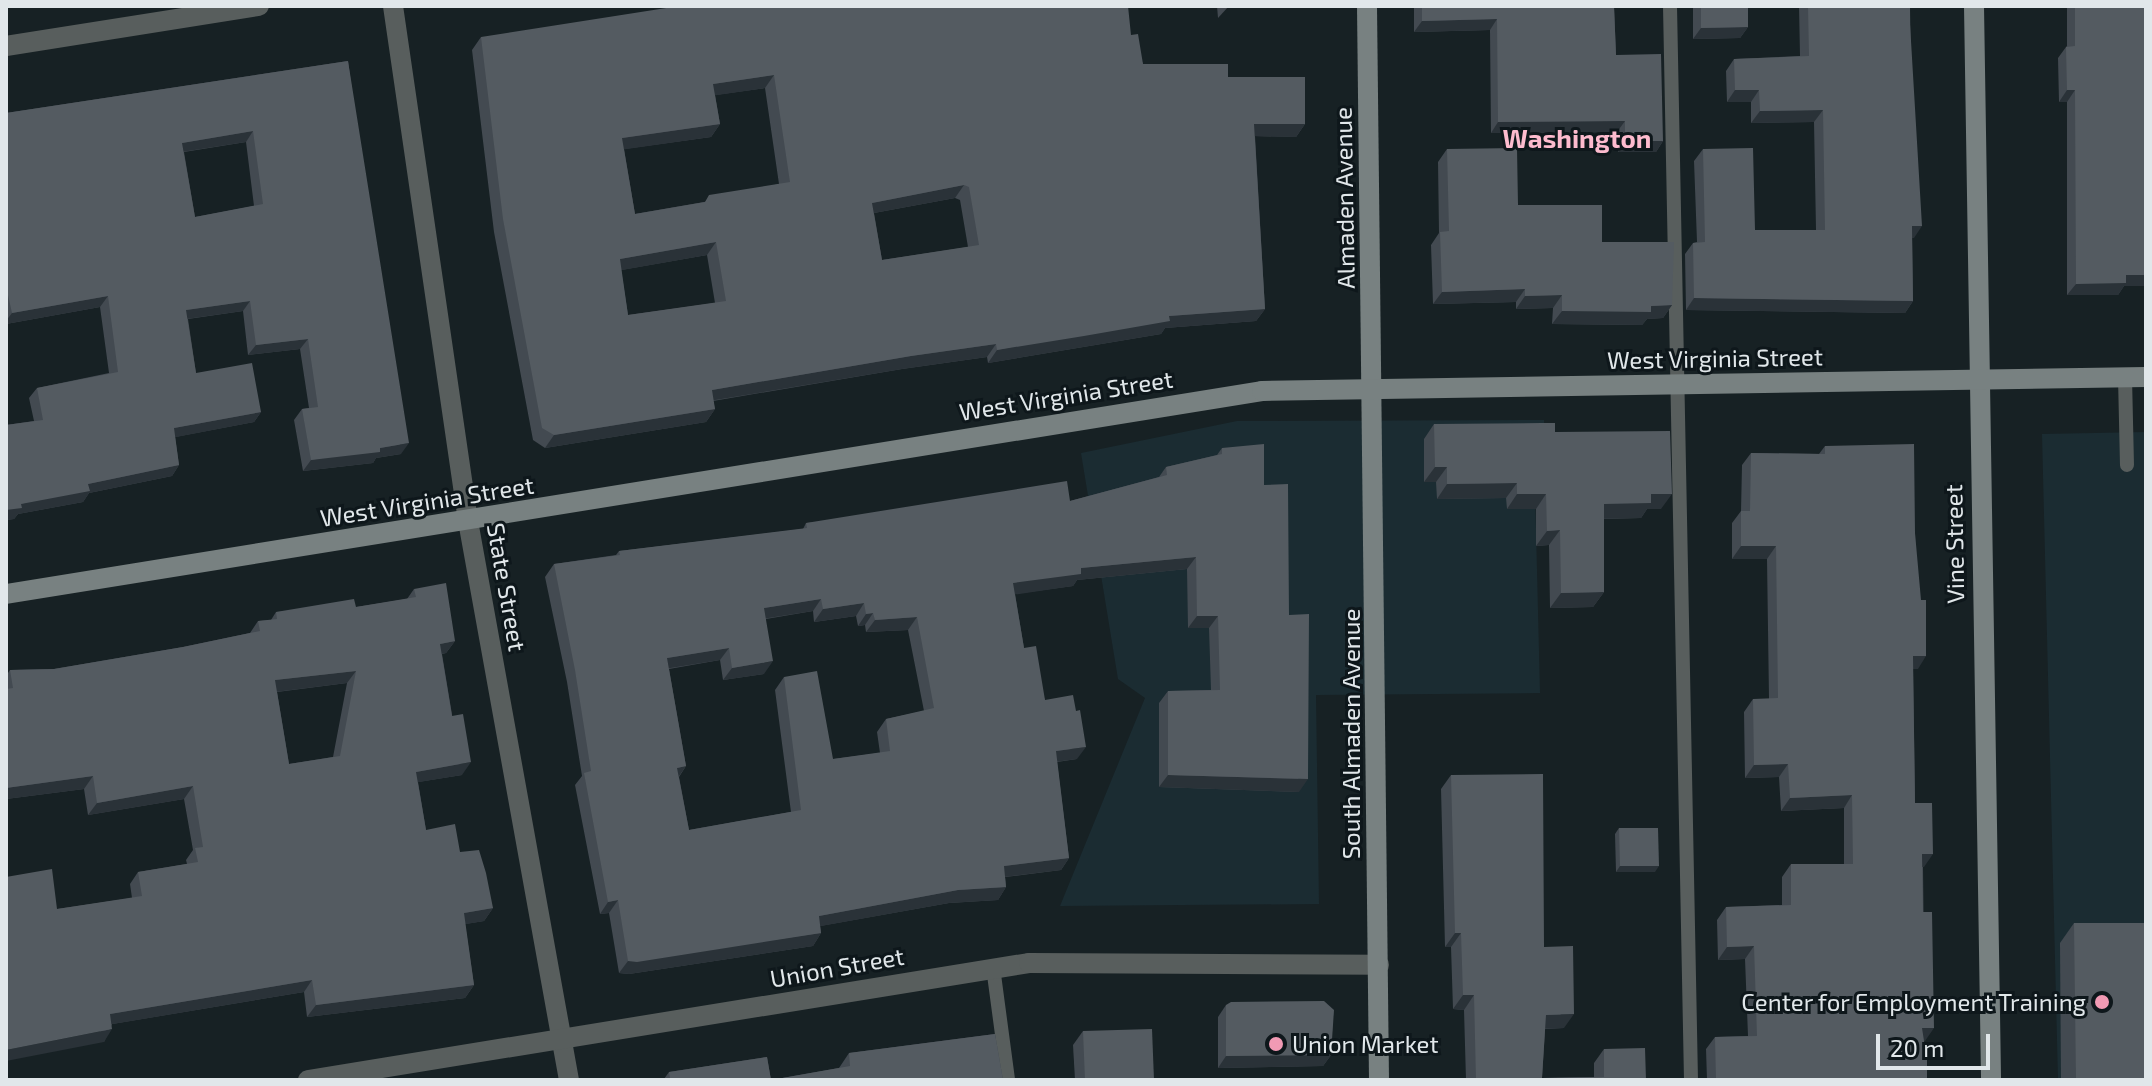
<!DOCTYPE html>
<style>
body{margin:0}
#map{position:relative;width:2152px;height:1086px;overflow:hidden;background:#172124;font-family:"Exo 2",sans-serif}
div>[style]{position:absolute}
.built>*{inset:0;background:#1b2c32}
.lane>*{height:14px;margin:-7px;padding:0 7px;transform-origin:7px;border-radius:7px;background:#585e5d}
.street>*{height:20px;margin:-10px;padding:0 10px;transform-origin:10px;border-radius:10px;background:#585e5d}
.secondary>*{height:20px;margin:-10px;padding:0 10px;transform-origin:10px;border-radius:10px;background:#788181}
.wall>*{inset:0;background:#434a51}
.shaded-wall>*{inset:0;background:#2a3238}
.building>*{inset:0;background:#545b61}
.dots>*{width:22px;height:22px;translate:-50% -50%;box-sizing:border-box;border:4px solid #0e171b;border-radius:50%}
span{translate:-50% -50%;white-space:nowrap;text-align:center;line-height:1.15;-webkit-text-stroke:6px #0e171b;paint-order:stroke}
.street-label{font-size:24px;color:#e1e7ea}
.poi-label{font-size:24px;color:#e1e7ea}
.right{translate:-100% -50%;text-align:right}
.left{translate:0 -50%;text-align:left}
.neighbourhood-label{font-size:26px;color:#fdbbce;font-weight:700}
.frame{position:absolute;inset:0;border:8px solid #e1e7ea;pointer-events:none}
.scale{position:absolute;left:1876px;top:1034px;width:114px;height:36px;box-sizing:border-box;border:4px solid #e1e7ea;border-top:0;padding-left:10px;font-size:24px;line-height:28px;white-space:nowrap;color:#e1e7ea;-webkit-text-stroke:6px #0e171b;paint-order:stroke}
</style>
<div id="map">
<div class="built">
<div style="clip-path:polygon(1544px 420px,1544px 447px,1534px 447px,1540px 693px,1316px 695px,1319px 904px,1060px 906px,1145px 698px,1118px 679px,1081px 453px,1237px 421px)"></div>
<div style="clip-path:polygon(2146px 432px,2146px 1080px,2058px 1080px,2042px 434px)"></div>
</div>
<div class="lane">
<div style="left:1670px;top:6px;width:1074px;rotate:88.88deg"></div>
<div style="left:2125px;top:377px;width:88px;rotate:88.7deg"></div>
<div style="left:993px;top:967px;width:114px;rotate:82.4deg"></div>
</div>
<div class="street">
<div style="left:393px;top:6px;width:520px;rotate:81.71deg"></div>
<div style="left:468px;top:521px;width:568px;rotate:79.76deg"></div>
<div style="left:6px;top:46px;width:256px;rotate:-9deg"></div>
<div style="left:308px;top:1080px;width:730px;rotate:-9.22deg"></div>
<div style="left:1029px;top:963px;width:350px;rotate:0.3deg"></div>
</div>
<div class="secondary">
<div style="left:1367px;top:6px;width:1074px;rotate:89.36deg"></div>
<div style="left:1974px;top:6px;width:1074px;rotate:89.09deg"></div>
<div style="left:6px;top:594px;width:1272px;rotate:-9.18deg"></div>
<div style="left:1262px;top:391px;width:884px;rotate:-0.91deg"></div>
</div>
<div class="wall">
<div style="clip-path:polygon(1217px 6px,1229px 6px,1218px 18px)"></div>
<div style="clip-path:polygon(1414px 6px,1614px 6px,1616px 55px,1663px 141px,1656px 152px,1618px 152px,1617px 132px,1491px 133px,1490px 30px,1414px 32px)"></div>
<div style="clip-path:polygon(1693px 6px,1748px 6px,1748px 27px,1740px 38px,1693px 39px)"></div>
<div style="clip-path:polygon(1799px 6px,1910px 6px,1914px 238px,1912px 238px,1913px 301px,1905px 313px,1686px 310px,1685px 254px,1693px 243px,1697px 242px,1694px 161px,1703px 149px,1755px 230px,1816px 230px,1814px 122px,1751px 123px,1751px 102px,1727px 102px,1726px 71px,1734px 59px,1800px 56px)"></div>
<div style="clip-path:polygon(2067px 6px,2146px 6px,2124px 286px,2118px 295px,2067px 295px,2067px 102px,2059px 102px,2058px 58px,2066px 47px,2067px 46px)"></div>
<div style="clip-path:polygon(evenodd,1131px 35px,1143px 64px,1228px 77px,1305px 124px,1296px 137px,1255px 136px,1265px 309px,1256px 321px,1165px 328px,1161px 334px,988px 363px,987px 357px,902px 369px,713px 401px,715px 409px,706px 422px,545px 448px,533px 440px,494px 232px,472px 50px,481px 37px,1131px 35px,765px 88px,779px 184px,704px 202px,635px 214px,624px 149px,711px 137px,720px 124px,715px 95px,765px 88px,1131px 35px,955px 198px,960px 200px,968px 247px,882px 260px,874px 213px,955px 198px,1131px 35px,707px 255px,715px 303px,628px 315px,621px 270px,707px 255px)"></div>
<div style="clip-path:polygon(evenodd,348px 61px,401px 454px,376px 458px,373px 463px,303px 471px,294px 420px,302px 409px,309px 408px,300px 349px,248px 355px,243px 311px,188px 319px,196px 373px,261px 412px,254px 422px,175px 437px,179px 465px,172px 476px,89px 493px,83px 502px,18px 514px,14px 519px,6px 520px,6px 425px,34px 421px,29px 398px,37px 388px,109px 373px,100px 307px,6px 324px,6px 113px,348px 61px,246px 142px,254px 206px,195px 217px,184px 152px,246px 142px)"></div>
<div style="clip-path:polygon(1447px 149px,1518px 205px,1602px 242px,1672px 305px,1663px 318px,1647px 319px,1642px 325px,1552px 324px,1553px 308px,1516px 309px,1516px 302px,1433px 304px,1431px 245px,1439px 233px,1438px 162px)"></div>
<div style="clip-path:polygon(1434px 424px,1555px 432px,1661px 509px,1647px 509px,1641px 518px,1604px 519px,1604px 592px,1593px 607px,1550px 608px,1549px 545px,1536px 546px,1536px 509px,1507px 509px,1506px 498px,1437px 499px,1436px 482px,1424px 482px,1424px 439px)"></div>
<div style="clip-path:polygon(1825px 446px,1915px 533px,1918px 669px,1913px 669px,1915px 803px,1924px 867px,1923px 867px,1925px 1041px,1924px 1041px,1927px 1080px,1707px 1080px,1706px 1049px,1715px 1037px,1748px 1036px,1745px 959px,1718px 960px,1717px 920px,1726px 907px,1782px 905px,1782px 877px,1791px 864px,1844px 864px,1844px 808px,1781px 811px,1779px 777px,1745px 778px,1744px 712px,1753px 699px,1769px 699px,1767px 559px,1732px 559px,1732px 523px,1741px 511px,1742px 465px,1751px 453px,1819px 454px)"></div>
<div style="clip-path:polygon(evenodd,1222px 448px,1264px 485px,1289px 615px,1299px 792px,1159px 787px,1159px 703px,1168px 691px,1211px 690px,1209px 628px,1188px 628px,1187px 569px,1077px 580px,1073px 586px,1015px 594px,1024px 648px,1045px 700px,1077px 759px,1057px 762px,1069px 858px,1061px 870px,1005px 877px,1006px 887px,998px 900px,949px 903px,820px 926px,821px 933px,813px 946px,629px 974px,619px 973px,609px 913px,600px 914px,575px 785px,582px 776px,567px 682px,545px 577px,554px 564px,616px 555px,619px 551px,803px 529px,806px 523px,1070px 501px,1159px 477px,1166px 467px,1217px 455px,1222px 448px,813px 611px,814px 622px,856px 616px,858px 626px,865px 625px,866px 632px,908px 630px,924px 711px,886px 719px,877px 732px,880px 753px,833px 759px,784px 677px,775px 690px,791px 812px,689px 830px,679px 777px,686px 766px,669px 669px,720px 660px,723px 680px,764px 674px,766px 619px,813px 611px)"></div>
<div style="clip-path:polygon(evenodd,414px 589px,455px 641px,446px 653px,442px 654px,462px 775px,418px 782px,426px 830px,460px 852px,493px 908px,484px 921px,465px 924px,474px 985px,465px 998px,307px 1017px,304px 992px,112px 1024px,104px 1042px,57px 909px,132px 898px,130px 884px,138px 872px,187px 864px,186px 860px,193px 850px,184px 799px,88px 815px,84px 789px,6px 799px,6px 676px,10px 670px,54px 669px,183px 647px,250px 633px,258px 621px,271px 620px,276px 612px,356px 607px,407px 599px,414px 589px,347px 683px,333px 757px,289px 764px,277px 692px,347px 683px)"></div>
<div style="clip-path:polygon(1451px 775px,1544px 947px,1564px 1028px,1545px 1029px,1542px 1078px,1594px 1077px,1594px 1063px,1604px 1049px,1646px 1080px,1466px 1080px,1464px 1010px,1453px 1009px,1451px 947px,1445px 947px,1441px 789px)"></div>
<div style="clip-path:polygon(1619px 828px,1655px 872px,1616px 872px,1615px 834px)"></div>
<div style="clip-path:polygon(2074px 923px,2146px 1080px,2061px 1080px,2060px 943px)"></div>
<div style="clip-path:polygon(1226px 1005px,1331px 1055px,1323px 1066px,1218px 1068px,1218px 1017px)"></div>
<div style="clip-path:polygon(1083px 1031px,1154px 1080px,1075px 1080px,1073px 1045px)"></div>
<div style="clip-path:polygon(995px 1034px,1003px 1080px,658px 1080px,664px 1079px,669px 1072px,767px 1057px,771px 1080px,839px 1068px,849px 1053px)"></div>
</div>
<div class="shaded-wall">
<div style="clip-path:polygon(1497px 19px,1490px 30px,1414px 32px,1422px 21px)"></div>
<div style="clip-path:polygon(1748px 27px,1740px 38px,1693px 39px,1701px 28px)"></div>
<div style="clip-path:polygon(774px 75px,765px 88px,704px 97px,713px 84px)"></div>
<div style="clip-path:polygon(1735px 90px,1759px 90px,1751px 102px,1727px 102px)"></div>
<div style="clip-path:polygon(2067px 90px,2075px 90px,2067px 102px,2059px 102px)"></div>
<div style="clip-path:polygon(1823px 110px,1814px 122px,1751px 123px,1760px 111px)"></div>
<div style="clip-path:polygon(1625px 121px,1617px 132px,1491px 133px,1498px 122px)"></div>
<div style="clip-path:polygon(720px 124px,711px 137px,613px 151px,622px 138px)"></div>
<div style="clip-path:polygon(1254px 124px,1305px 124px,1296px 137px,1245px 136px)"></div>
<div style="clip-path:polygon(253px 131px,246px 142px,175px 153px,182px 143px)"></div>
<div style="clip-path:polygon(1625px 141px,1663px 141px,1656px 152px,1618px 152px)"></div>
<div style="clip-path:polygon(964px 185px,955px 198px,863px 215px,872px 203px)"></div>
<div style="clip-path:polygon(1912px 226px,1922px 226px,1914px 238px,1903px 238px)"></div>
<div style="clip-path:polygon(716px 242px,707px 255px,611px 272px,620px 259px)"></div>
<div style="clip-path:polygon(2126px 275px,2146px 275px,2146px 286px,2124px 286px,2118px 295px,2067px 295px,2076px 284px)"></div>
<div style="clip-path:polygon(1525px 289px,1516px 302px,1433px 304px,1442px 292px)"></div>
<div style="clip-path:polygon(1562px 295px,1553px 308px,1516px 309px,1525px 296px)"></div>
<div style="clip-path:polygon(108px 296px,100px 307px,6px 324px,6px 321px,12px 313px)"></div>
<div style="clip-path:polygon(1694px 298px,1913px 301px,1905px 313px,1686px 310px)"></div>
<div style="clip-path:polygon(250px 301px,243px 311px,179px 320px,186px 310px)"></div>
<div style="clip-path:polygon(1672px 305px,1663px 318px,1647px 319px,1642px 325px,1552px 324px,1562px 311px)"></div>
<div style="clip-path:polygon(1265px 309px,1256px 321px,1165px 328px,1161px 334px,988px 363px,997px 350px,1169px 316px)"></div>
<div style="clip-path:polygon(308px 339px,300px 349px,248px 355px,256px 345px)"></div>
<div style="clip-path:polygon(996px 344px,987px 357px,902px 369px,703px 402px,712px 390px,911px 356px)"></div>
<div style="clip-path:polygon(715px 409px,706px 422px,545px 448px,554px 435px)"></div>
<div style="clip-path:polygon(261px 412px,254px 422px,166px 439px,174px 428px)"></div>
<div style="clip-path:polygon(409px 443px,401px 454px,376px 458px,373px 463px,303px 471px,311px 460px)"></div>
<div style="clip-path:polygon(179px 465px,172px 476px,89px 493px,83px 502px,18px 514px,14px 519px,6px 520px,6px 510px,21px 504px,88px 484px)"></div>
<div style="clip-path:polygon(1435px 467px,1447px 467px,1436px 482px,1424px 482px)"></div>
<div style="clip-path:polygon(1517px 483px,1506px 498px,1437px 499px,1447px 484px)"></div>
<div style="clip-path:polygon(1517px 494px,1546px 494px,1536px 509px,1507px 509px)"></div>
<div style="clip-path:polygon(1651px 494px,1672px 494px,1661px 509px,1647px 509px,1641px 518px,1594px 519px,1604px 504px)"></div>
<div style="clip-path:polygon(1560px 530px,1549px 545px,1536px 546px,1547px 531px)"></div>
<div style="clip-path:polygon(1741px 546px,1776px 546px,1767px 559px,1732px 559px)"></div>
<div style="clip-path:polygon(1196px 557px,1187px 569px,1077px 580px,1073px 586px,1005px 596px,1013px 583px,1081px 568px)"></div>
<div style="clip-path:polygon(1604px 592px,1593px 607px,1550px 608px,1561px 593px)"></div>
<div style="clip-path:polygon(821px 599px,813px 611px,755px 620px,764px 608px)"></div>
<div style="clip-path:polygon(864px 603px,856px 616px,814px 622px,823px 609px)"></div>
<div style="clip-path:polygon(873px 613px,865px 625px,858px 626px,866px 614px)"></div>
<div style="clip-path:polygon(1197px 616px,1218px 616px,1209px 628px,1188px 628px)"></div>
<div style="clip-path:polygon(917px 617px,908px 630px,866px 632px,875px 620px)"></div>
<div style="clip-path:polygon(455px 641px,446px 653px,431px 656px,440px 644px)"></div>
<div style="clip-path:polygon(729px 648px,720px 660px,658px 670px,667px 658px)"></div>
<div style="clip-path:polygon(1913px 656px,1926px 656px,1918px 669px,1904px 669px)"></div>
<div style="clip-path:polygon(773px 661px,764px 674px,723px 680px,732px 668px)"></div>
<div style="clip-path:polygon(356px 671px,347px 683px,267px 693px,275px 680px)"></div>
<div style="clip-path:polygon(1086px 747px,1077px 759px,1047px 763px,1056px 751px)"></div>
<div style="clip-path:polygon(471px 762px,462px 775px,407px 784px,416px 772px)"></div>
<div style="clip-path:polygon(1788px 764px,1779px 777px,1745px 778px,1754px 765px)"></div>
<div style="clip-path:polygon(686px 766px,677px 779px,677px 768px)"></div>
<div style="clip-path:polygon(1168px 775px,1308px 779px,1299px 792px,1159px 787px)"></div>
<div style="clip-path:polygon(93px 776px,84px 789px,6px 799px,6px 788px)"></div>
<div style="clip-path:polygon(193px 786px,184px 799px,88px 815px,97px 803px)"></div>
<div style="clip-path:polygon(1852px 795px,1844px 808px,1781px 811px,1790px 798px)"></div>
<div style="clip-path:polygon(1922px 854px,1933px 854px,1924px 867px,1913px 867px)"></div>
<div style="clip-path:polygon(1069px 858px,1061px 870px,995px 878px,1004px 866px)"></div>
<div style="clip-path:polygon(1620px 866px,1659px 866px,1655px 872px,1616px 872px)"></div>
<div style="clip-path:polygon(1006px 887px,998px 900px,949px 903px,810px 928px,819px 916px,958px 890px)"></div>
<div style="clip-path:polygon(618px 900px,609px 913px,600px 914px,608px 902px)"></div>
<div style="clip-path:polygon(493px 908px,484px 921px,455px 926px,464px 913px)"></div>
<div style="clip-path:polygon(821px 933px,813px 946px,629px 974px,619px 973px,628px 961px)"></div>
<div style="clip-path:polygon(1455px 933px,1461px 933px,1451px 947px,1445px 947px)"></div>
<div style="clip-path:polygon(1754px 946px,1745px 959px,1718px 960px,1727px 947px)"></div>
<div style="clip-path:polygon(312px 980px,304px 992px,101px 1026px,110px 1014px)"></div>
<div style="clip-path:polygon(474px 985px,465px 998px,307px 1017px,316px 1005px)"></div>
<div style="clip-path:polygon(1463px 995px,1474px 995px,1464px 1010px,1453px 1009px)"></div>
<div style="clip-path:polygon(1574px 1014px,1564px 1028px,1536px 1029px,1546px 1015px)"></div>
<div style="clip-path:polygon(1922px 1028px,1934px 1028px,1925px 1041px,1913px 1040px)"></div>
<div style="clip-path:polygon(112px 1029px,104px 1042px,6px 1061px,6px 1050px)"></div>
<div style="clip-path:polygon(1331px 1055px,1323px 1066px,1218px 1068px,1226px 1056px)"></div>
</div>
<div class="building">
<div style="clip-path:polygon(evenodd,679px 6px,1128px 6px,1131px 35px,1138px 34px,1143px 64px,1228px 64px,1228px 77px,1305px 77px,1305px 124px,1254px 124px,1265px 309px,1169px 316px,1170px 321px,1084px 336px,997px 350px,996px 344px,911px 356px,712px 390px,715px 409px,554px 435px,542px 428px,503px 219px,481px 37px,679px 6px,774px 75px,790px 182px,709px 195px,705px 202px,635px 214px,622px 138px,720px 124px,713px 84px,774px 75px,679px 6px,964px 185px,969px 187px,979px 245px,882px 260px,872px 203px,964px 185px,679px 6px,716px 242px,726px 301px,628px 315px,620px 259px,716px 242px)"></div>
<div style="clip-path:polygon(1422px 6px,1614px 6px,1616px 55px,1661px 54px,1663px 141px,1625px 141px,1625px 121px,1498px 122px,1497px 19px,1422px 21px)"></div>
<div style="clip-path:polygon(1701px 6px,1748px 6px,1748px 27px,1701px 28px)"></div>
<div style="clip-path:polygon(1808px 6px,1910px 6px,1910px 24px,1922px 226px,1912px 226px,1913px 301px,1694px 298px,1693px 243px,1705px 242px,1703px 149px,1753px 148px,1755px 230px,1825px 230px,1823px 110px,1760px 111px,1759px 90px,1735px 90px,1734px 59px,1809px 56px)"></div>
<div style="clip-path:polygon(2075px 6px,2146px 6px,2146px 275px,2126px 275px,2126px 283px,2076px 284px,2075px 90px,2067px 90px,2066px 47px,2075px 46px)"></div>
<div style="clip-path:polygon(evenodd,348px 61px,409px 443px,380px 448px,380px 452px,311px 460px,302px 409px,318px 407px,308px 339px,256px 345px,250px 301px,186px 310px,196px 373px,252px 363px,261px 412px,174px 428px,179px 465px,88px 484px,90px 491px,21px 504px,22px 508px,6px 510px,6px 425px,43px 420px,37px 388px,118px 372px,108px 296px,12px 313px,6px 286px,6px 113px,348px 61px,253px 131px,263px 204px,195px 217px,182px 143px,253px 131px)"></div>
<div style="clip-path:polygon(1517px 148px,1518px 205px,1602px 205px,1602px 242px,1674px 242px,1672px 305px,1651px 306px,1651px 312px,1562px 311px,1562px 295px,1525px 296px,1525px 289px,1442px 292px,1440px 232px,1449px 231px,1447px 149px)"></div>
<div style="clip-path:polygon(1542px 423px,1555px 423px,1555px 432px,1670px 431px,1672px 494px,1651px 494px,1651px 503px,1604px 504px,1604px 592px,1561px 593px,1560px 530px,1547px 531px,1546px 494px,1517px 494px,1517px 483px,1447px 484px,1447px 467px,1435px 467px,1434px 424px)"></div>
<div style="clip-path:polygon(evenodd,1264px 444px,1264px 485px,1288px 484px,1289px 615px,1309px 614px,1308px 779px,1168px 775px,1168px 691px,1220px 690px,1218px 616px,1197px 616px,1196px 557px,1081px 568px,1081px 574px,1013px 583px,1024px 648px,1036px 646px,1045px 700px,1073px 695px,1076px 711px,1080px 710px,1086px 747px,1056px 751px,1069px 858px,1004px 866px,1006px 887px,958px 890px,819px 916px,821px 933px,637px 962px,628px 961px,618px 900px,608px 902px,584px 773px,591px 771px,575px 670px,554px 564px,620px 555px,619px 551px,807px 528px,806px 523px,1067px 481px,1070px 501px,1167px 475px,1166px 467px,1222px 454px,1222px 448px,1264px 444px,821px 599px,823px 609px,864px 603px,866px 614px,873px 613px,875px 620px,917px 617px,934px 708px,886px 719px,890px 751px,833px 759px,817px 671px,784px 677px,801px 810px,689px 830px,677px 768px,686px 766px,667px 658px,729px 648px,732px 668px,773px 661px,764px 608px,821px 599px)"></div>
<div style="clip-path:polygon(1914px 444px,1915px 533px,1921px 600px,1926px 600px,1926px 656px,1913px 656px,1915px 803px,1932px 803px,1933px 854px,1922px 854px,1923px 912px,1932px 912px,1934px 1028px,1922px 1028px,1927px 1060px,1927px 1080px,1716px 1080px,1715px 1037px,1757px 1036px,1754px 946px,1727px 947px,1726px 907px,1791px 905px,1791px 864px,1853px 864px,1852px 795px,1790px 798px,1788px 764px,1754px 765px,1753px 699px,1778px 698px,1776px 546px,1741px 546px,1741px 511px,1750px 511px,1751px 453px,1825px 454px,1825px 446px)"></div>
<div style="clip-path:polygon(evenodd,446px 583px,455px 641px,440px 644px,452px 716px,463px 714px,471px 762px,416px 772px,426px 830px,455px 824px,460px 852px,479px 850px,486px 873px,493px 908px,464px 913px,474px 985px,316px 1005px,312px 980px,110px 1014px,112px 1029px,6px 1050px,6px 877px,52px 869px,57px 909px,142px 896px,138px 872px,198px 862px,195px 848px,203px 847px,193px 786px,97px 803px,93px 776px,6px 788px,6px 689px,13px 688px,10px 670px,54px 669px,183px 647px,260px 631px,258px 621px,277px 619px,276px 612px,354px 599px,356px 607px,416px 597px,414px 589px,446px 583px,356px 671px,340px 756px,289px 764px,275px 680px,356px 671px)"></div>
<div style="clip-path:polygon(1543px 774px,1544px 947px,1573px 946px,1574px 1014px,1546px 1015px,1542px 1078px,1604px 1077px,1604px 1049px,1645px 1048px,1646px 1080px,1476px 1080px,1474px 995px,1463px 995px,1461px 933px,1455px 933px,1451px 775px)"></div>
<div style="clip-path:polygon(1619px 828px,1658px 828px,1659px 866px,1620px 866px)"></div>
<div style="clip-path:polygon(2074px 923px,2146px 923px,2146px 1080px,2076px 1080px)"></div>
<div style="clip-path:polygon(1324px 1001px,1334px 1010px,1331px 1055px,1226px 1056px,1226px 1005px,1231px 1002px)"></div>
<div style="clip-path:polygon(1152px 1029px,1154px 1080px,1085px 1080px,1083px 1031px)"></div>
<div style="clip-path:polygon(995px 1034px,1003px 1080px,658px 1080px,670px 1078px,669px 1072px,767px 1057px,771px 1080px,850px 1066px,849px 1053px)"></div>
</div>
<div class="dots">
<div style="left:2102px;top:1002px;background:#f19ab4"></div>
<div style="left:1276px;top:1044px;background:#f19ab4"></div>
</div>
<div class="street-label">
<span style="left:1344px;top:198px;rotate:-91deg">Almaden Avenue</span>
<span style="left:1715px;top:358px;rotate:-1deg">West Virginia Street</span>
<span style="left:1066px;top:395px;rotate:-9deg">West Virginia Street</span>
<span style="left:427px;top:501px;rotate:-9deg">West Virginia Street</span>
<span style="left:1954px;top:544px;rotate:-91deg">Vine Street</span>
<span style="left:507px;top:587px;rotate:80deg">State Street</span>
<span style="left:1351px;top:734px;rotate:-90deg">South Almaden Avenue</span>
<span style="left:837px;top:967px;rotate:-10deg">Union Street</span>
</div>
<div class="poi-label">
<span class="right" style="left:2086px;top:1002px">Center for Employment Training</span>
<span class="left" style="left:1292px;top:1044px">Union Market</span>
</div>
<div class="neighbourhood-label">
<span style="left:1577px;top:138px">Washington</span>
</div>
<div class="frame"></div>
<div class="scale">20 m</div>
</div>
